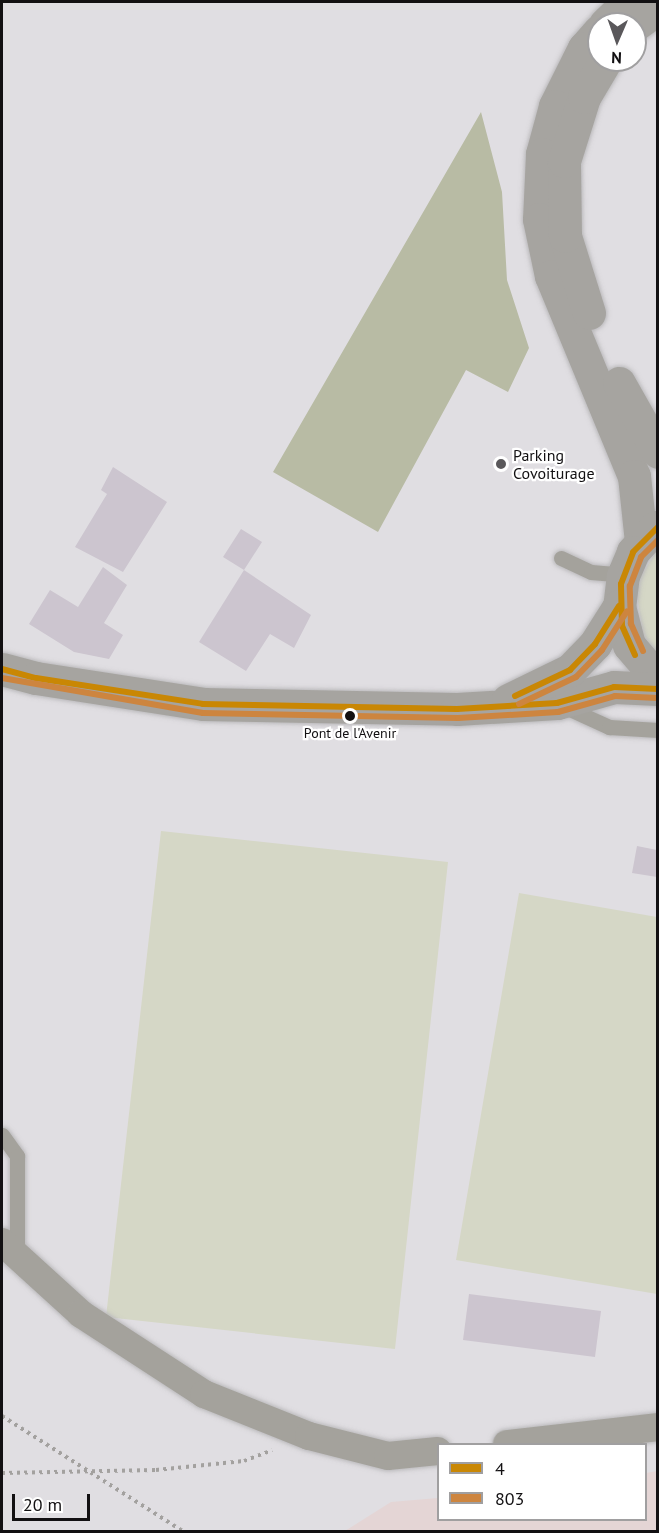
<!DOCTYPE html>
<style>
body{margin:0}
#map{position:relative;width:659px;height:1533px;overflow:hidden;background:#e0dee2;font-family:"PT Sans",sans-serif}
div>[style]{position:absolute}
.industrial>*{inset:0;background:#e4d5d5}
.green>*{inset:0;background:#d5d7c6}
.forest>*{inset:0;background:#b8bba4}
.building>*{inset:0;background:#ccc5cf}
.path>*{height:4px;margin-top:-2px;transform-origin:0;background:repeating-linear-gradient(90deg,#a3a19f 0 3px,transparent 0 7.5px)}
.roads{filter:drop-shadow(0 0 2px #bbbabc) drop-shadow(0 0 2px #bbbabc)}
.lane>*{height:15px;margin:-7.5px;padding:0 7.5px;transform-origin:7.5px;border-radius:7.5px;background:#a4a29c}
.street>*{height:28px;margin:-14px;padding:0 14px;transform-origin:14px;border-radius:14px;background:#a4a29c}
.primary>*{height:33px;margin:-16.5px;padding:0 16.5px;transform-origin:16.5px;border-radius:16.5px;background:#a6a4a0}
.bus-1>*{height:6px;margin:-3px;padding:0 3px;transform-origin:3px;border-radius:3px;background:#c98704}
.bus-2>*{height:6px;margin:-3px;padding:0 3px;transform-origin:3px;border-radius:3px;background:#cd853f}
.dots>*{width:16px;height:16px;translate:-50% -50%;box-sizing:border-box;border:3px solid #fff;border-radius:50%}
span{translate:-50% -50%;white-space:nowrap;text-align:center;line-height:1.15;-webkit-text-stroke:4.5px #fff;paint-order:stroke}
.bus-label{font-size:14px;color:#121012}
.poi-label{font-size:16px;color:#121012}
.left{translate:0 -50%;text-align:left}
.frame{position:absolute;inset:0;border:3px solid #121012;pointer-events:none}
.legend{position:absolute;left:437px;top:1443px;width:210px;height:78px;box-sizing:border-box;background:#fff;border:2px solid #a09fa0;margin:0;padding:8px 10px;list-style:none;font-size:18px;color:#121012}
.legend li{display:flex;align-items:center;gap:12px;height:30px}
.legend b{width:30px;border:2px solid #a09fa0}
.north{position:absolute;left:587px;top:12px;width:60px;height:60px;box-sizing:border-box;background:#fff;border:2px solid #a09fa0;border-radius:50%;rotate:182deg;font-size:16px;font-weight:700;line-height:24px;text-align:center;color:#121012}
.north::after{content:'';display:block;margin:auto;width:21px;height:27px;background:#5a585b;clip-path:polygon(50% 0,100% 100%,50% 72%,0 100%)}
.scale{position:absolute;left:12px;top:1494px;width:78px;height:27px;box-sizing:border-box;border:3px solid #121012;border-top:0;padding-left:8px;font-size:18px;line-height:21px;white-space:nowrap;color:#121012;-webkit-text-stroke:4px #fff;paint-order:stroke}
</style>
<div id="map">
<div class="industrial">
<div style="clip-path:polygon(657px 1471px,657px 1531px,345px 1531px,391px 1502px,438px 1498px,438px 1520px,646px 1520px,646px 1473px)"></div>
</div>
<div class="green">
<div style="clip-path:polygon(657px 550px,657px 655px,643px 634px,637px 595px,641px 576px)"></div>
<div style="clip-path:polygon(161px 831px,448px 862px,395px 1349px,106px 1317px)"></div>
<div style="clip-path:polygon(519px 893px,657px 917px,657px 1294px,456px 1260px)"></div>
</div>
<div class="forest">
<div style="clip-path:polygon(481px 112px,502px 192px,507px 280px,529px 348px,508px 392px,466px 370px,378px 532px,273px 472px)"></div>
</div>
<div class="building">
<div style="clip-path:polygon(113px 467px,167px 502px,123px 572px,75px 547px,107px 494px,101px 490px)"></div>
<div style="clip-path:polygon(241px 529px,262px 542px,244px 570px,311px 615px,294px 648px,270px 634px,246px 671px,199px 642px,244px 570px,223px 557px)"></div>
<div style="clip-path:polygon(103px 567px,127px 585px,104px 623px,123px 635px,109px 659px,74px 652px,29px 624px,50px 590px,78px 607px)"></div>
<div style="clip-path:polygon(637px 846px,657px 850px,657px 877px,632px 873px)"></div>
<div style="clip-path:polygon(469px 1294px,601px 1311px,595px 1357px,463px 1340px)"></div>
</div>
<div class="path">
<div style="left:2px;top:1416px;width:216px;rotate:32.5deg"></div>
<div style="left:2px;top:1473px;width:154px;rotate:-1.1deg"></div>
<div style="left:156px;top:1470px;width:88px;rotate:-5.8deg"></div>
<div style="left:244px;top:1461px;width:30px;rotate:-21deg"></div>
</div>
<div class="roads">
<div class="lane">
<div style="left:561px;top:558px;width:33px;rotate:25deg"></div>
<div style="left:591px;top:572px;width:32px;rotate:5deg"></div>
<div style="left:563px;top:706px;width:51px;rotate:24.5deg"></div>
<div style="left:609px;top:727px;width:49px;rotate:3.5deg"></div>
<div style="left:2px;top:1135px;width:26px;rotate:54deg"></div>
<div style="left:17px;top:1156px;width:100px;rotate:90deg"></div>
</div>
<div class="street">
<div style="left:2px;top:1242px;width:107px;rotate:42.3deg"></div>
<div style="left:81px;top:1314px;width:147px;rotate:33deg"></div>
<div style="left:204px;top:1394px;width:113px;rotate:21.8deg"></div>
<div style="left:309px;top:1436px;width:81px;rotate:14.2deg"></div>
<div style="left:388px;top:1456px;width:50px;rotate:-5.7deg"></div>
<div style="left:507px;top:1444px;width:152px;rotate:-6.4deg"></div>
</div>
<div class="primary">
<div style="left:605px;top:24px;width:32px;rotate:-44deg"></div>
<div style="left:635px;top:25px;width:29px;rotate:-36deg"></div>
<div style="left:599px;top:31px;width:23px;rotate:131deg"></div>
<div style="left:584px;top:48px;width:65px;rotate:116.6deg"></div>
<div style="left:555px;top:106px;width:50px;rotate:105.2deg"></div>
<div style="left:542px;top:154px;width:65px;rotate:92.6deg"></div>
<div style="left:539px;top:219px;width:58px;rotate:78.1deg"></div>
<div style="left:551px;top:276px;width:217px;rotate:67.5deg"></div>
<div style="left:634px;top:476px;width:66px;rotate:83.9deg"></div>
<div style="left:589px;top:313px;width:81px;rotate:-107.3deg"></div>
<div style="left:565px;top:236px;width:75px;rotate:-90.8deg"></div>
<div style="left:564px;top:161px;width:67px;rotate:-72.6deg"></div>
<div style="left:584px;top:97px;width:43px;rotate:-59.3deg"></div>
<div style="left:619px;top:383px;width:79px;rotate:60.5deg"></div>
<div style="left:656px;top:527px;width:34px;rotate:133deg"></div>
<div style="left:633px;top:552px;width:25px;rotate:113deg"></div>
<div style="left:623px;top:575px;width:31px;rotate:97deg"></div>
<div style="left:619px;top:606px;width:40px;rotate:75.6deg"></div>
<div style="left:629px;top:645px;width:45px;rotate:49.5deg"></div>
<div style="left:2px;top:669px;width:35px;rotate:15deg"></div>
<div style="left:36px;top:678px;width:169px;rotate:8.8deg"></div>
<div style="left:203px;top:704px;width:254px;rotate:1.1deg"></div>
<div style="left:457px;top:709px;width:100px;rotate:-3.4deg"></div>
<div style="left:557px;top:703px;width:59px;rotate:-15.7deg"></div>
<div style="left:614px;top:687px;width:44px;rotate:2.6deg"></div>
<div style="left:508px;top:700px;width:69px;rotate:-25.8deg"></div>
<div style="left:570px;top:670px;width:36px;rotate:-46deg"></div>
<div style="left:595px;top:644px;width:45px;rotate:-57.7deg"></div>
</div>
</div>
<div class="bus-1">
<div style="left:635px;top:655px;width:32px;rotate:-114deg"></div>
<div style="left:622px;top:626px;width:42px;rotate:-91.4deg"></div>
<div style="left:621px;top:584px;width:34px;rotate:-69deg"></div>
<div style="left:633px;top:552px;width:35px;rotate:-45deg"></div>
<div style="left:2px;top:669px;width:35px;rotate:15deg"></div>
<div style="left:36px;top:678px;width:169px;rotate:8.8deg"></div>
<div style="left:203px;top:704px;width:254px;rotate:1.1deg"></div>
<div style="left:457px;top:709px;width:100px;rotate:-3.4deg"></div>
<div style="left:557px;top:703px;width:59px;rotate:-15.7deg"></div>
<div style="left:614px;top:687px;width:44px;rotate:2.6deg"></div>
<div style="left:515px;top:696px;width:61px;rotate:-25.3deg"></div>
<div style="left:570px;top:670px;width:36px;rotate:-46deg"></div>
<div style="left:595px;top:644px;width:45px;rotate:-57.7deg"></div>
</div>
<div class="bus-2">
<div style="left:643px;top:651px;width:30px;rotate:-114deg"></div>
<div style="left:631px;top:624px;width:38px;rotate:-92deg"></div>
<div style="left:630px;top:586px;width:31px;rotate:-69deg"></div>
<div style="left:641px;top:557px;width:24px;rotate:-45deg"></div>
<div style="left:2px;top:678px;width:204px;rotate:9.9deg"></div>
<div style="left:203px;top:713px;width:255px;rotate:1.1deg"></div>
<div style="left:458px;top:718px;width:100px;rotate:-3.4deg"></div>
<div style="left:558px;top:712px;width:59px;rotate:-15.7deg"></div>
<div style="left:615px;top:696px;width:43px;rotate:2.7deg"></div>
<div style="left:519px;top:704px;width:63px;rotate:-25.3deg"></div>
<div style="left:576px;top:677px;width:37px;rotate:-46deg"></div>
<div style="left:602px;top:650px;width:46px;rotate:-57.3deg"></div>
</div>
<div class="dots">
<div style="left:501px;top:464px;background:#5a585b"></div>
<div style="left:350px;top:716px;background:#121012"></div>
</div>
<div class="bus-label">
<span style="left:350px;top:733px">Pont de l'Avenir</span>
</div>
<div class="poi-label">
<span class="left" style="left:513px;top:464px">Parking<br>Covoiturage</span>
</div>
<div class="frame"></div>
<ul class="legend">
<li><b style="height:8px;background:#c98704"></b>4</li>
<li><b style="height:8px;background:#cd853f"></b>803</li>
</ul>
<div class="north">N</div>
<div class="scale">20 m</div>
</div>
